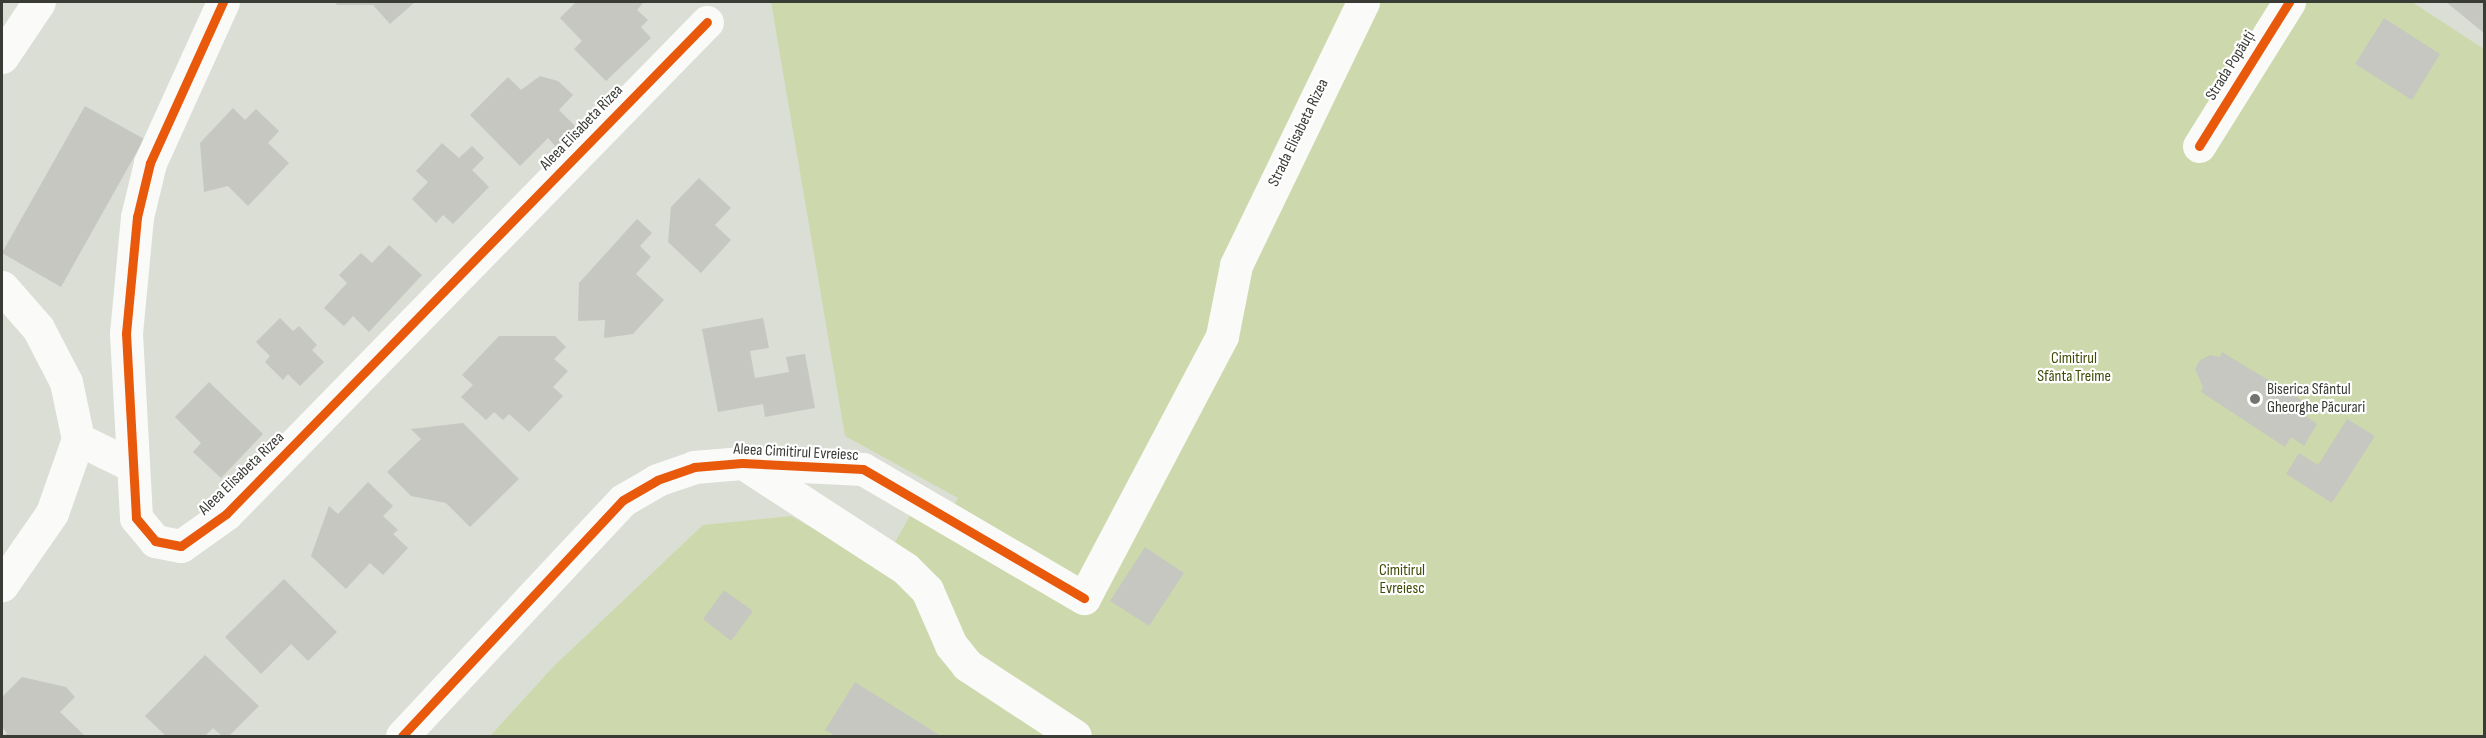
<!DOCTYPE html>
<meta charset="utf-8">
<style>
body{margin:0}
#map{position:relative;width:2486px;height:738px;overflow:hidden;background:#dbded4;font-family:"Sofia Sans Condensed",sans-serif}
div>[style]{position:absolute}
.green>*{inset:0;background:#cdd9ac}
.building>*{inset:0;background:#c5c7c0}
.minor>*{height:33px;margin:-16.5px;padding:0 16.5px;transform-origin:16.5px;border-radius:16.5px;background:#fafaf9}
.cycleway>*{height:9px;margin:-4.5px;padding:0 4.5px;transform-origin:4.5px;border-radius:4.5px;background:#e8590c}
.dots>*{width:16px;height:16px;translate:-50% -50%;box-sizing:border-box;border:3px solid #fff;border-radius:50%}
span{translate:-50% -50%;white-space:nowrap;text-align:center;line-height:1.15;-webkit-text-stroke:4.5px #fff;paint-order:stroke}
.street-label{font-size:16px;color:#393b35}
.park-label{font-size:16px;color:#3e4a05}
.poi-label{font-size:16px;color:#393b35}
.left{translate:0 -50%;text-align:left}
.frame{position:absolute;inset:0;border:3px solid #393b35;pointer-events:none}
</style>
<div id="map">
<div class="green">
<div style="clip-path:polygon(771px 2px,2412px 2px,2484px 49px,2484px 736px,490px 736px,554px 666px,703px 525px,791px 516px,881px 567px,912px 512px,941px 528px,958px 498px,845px 436px)"></div>
</div>
<div class="building">
<div style="clip-path:polygon(337px 2px,415px 2px,390px 24px,373px 5px,336px 5px)"></div>
<div style="clip-path:polygon(576px 2px,643px 3px,637px 10px,648px 20px,641px 27px,651px 38px,606px 81px,574px 49px,582px 41px,560px 18px)"></div>
<div style="clip-path:polygon(2446px 2px,2484px 2px,2484px 33px)"></div>
<div style="clip-path:polygon(2384px 18px,2440px 54px,2412px 100px,2355px 64px)"></div>
<div style="clip-path:polygon(540px 76px,558px 81px,573px 95px,559px 110px,576px 127px,556px 147px,548px 138px,520px 166px,470px 115px,508px 77px,521px 90px)"></div>
<div style="clip-path:polygon(85px 106px,144px 139px,61px 287px,2px 253px)"></div>
<div style="clip-path:polygon(233px 108px,245px 120px,256px 109px,279px 131px,268px 143px,289px 163px,248px 206px,228px 186px,204px 192px,200px 143px)"></div>
<div style="clip-path:polygon(442px 143px,459px 158px,472px 146px,484px 158px,472px 170px,489px 187px,453px 224px,443px 215px,436px 223px,412px 199px,428px 182px,416px 171px)"></div>
<div style="clip-path:polygon(699px 178px,731px 208px,715px 225px,731px 240px,701px 273px,668px 242px,671px 207px)"></div>
<div style="clip-path:polygon(637px 219px,652px 233px,640px 246px,651px 257px,636px 274px,664px 300px,633px 334px,604px 338px,605px 320px,578px 321px,579px 283px)"></div>
<div style="clip-path:polygon(389px 245px,422px 275px,369px 332px,353px 316px,344px 326px,324px 308px,347px 283px,339px 275px,361px 253px,372px 263px)"></div>
<div style="clip-path:polygon(280px 318px,293px 331px,299px 326px,317px 345px,312px 350px,324px 362px,300px 386px,288px 374px,283px 380px,265px 362px,270px 356px,256px 342px)"></div>
<div style="clip-path:polygon(763px 318px,769px 348px,750px 351px,755px 378px,789px 372px,786px 357px,805px 354px,815px 408px,765px 417px,763px 404px,718px 412px,702px 329px)"></div>
<div style="clip-path:polygon(499px 336px,555px 336px,566px 347px,554px 359px,568px 371px,553px 387px,563px 396px,529px 432px,509px 414px,503px 420px,494px 412px,486px 420px,461px 397px,473px 385px,462px 375px)"></div>
<div style="clip-path:polygon(2222px 352px,2311px 406px,2306px 416px,2317px 424px,2304px 446px,2291px 437px,2285px 447px,2201px 392px,2203px 387px,2195px 369px,2200px 360px,2210px 355px,2220px 357px)"></div>
<div style="clip-path:polygon(209px 382px,263px 434px,221px 478px,193px 452px,201px 443px,175px 417px)"></div>
<div style="clip-path:polygon(2347px 419px,2375px 436px,2332px 503px,2286px 474px,2299px 453px,2318px 465px)"></div>
<div style="clip-path:polygon(463px 423px,519px 479px,470px 527px,446px 503px,411px 496px,387px 472px,421px 439px,411px 429px)"></div>
<div style="clip-path:polygon(368px 482px,393px 506px,383px 516px,398px 530px,393px 534px,408px 548px,383px 575px,370px 563px,346px 589px,311px 556px,329px 506px,338px 514px)"></div>
<div style="clip-path:polygon(1145px 547px,1184px 573px,1149px 626px,1110px 601px)"></div>
<div style="clip-path:polygon(284px 579px,337px 632px,308px 661px,291px 644px,261px 674px,225px 637px)"></div>
<div style="clip-path:polygon(724px 590px,753px 611px,731px 641px,703px 619px)"></div>
<div style="clip-path:polygon(205px 655px,259px 706px,229px 736px,222px 736px,213px 728px,205px 736px,166px 736px,145px 716px)"></div>
<div style="clip-path:polygon(22px 677px,66px 687px,75px 697px,60px 712px,85px 736px,4px 736px,7px 733px,2px 727px,2px 697px)"></div>
<div style="clip-path:polygon(855px 682px,941px 736px,836px 736px,825px 730px)"></div>
</div>
<div class="minor">
<div style="left:223px;top:2px;width:177px;rotate:114.4deg"></div>
<div style="left:150px;top:163px;width:56px;rotate:103.5deg"></div>
<div style="left:137px;top:217px;width:117px;rotate:95.4deg"></div>
<div style="left:126px;top:333px;width:185px;rotate:86.9deg"></div>
<div style="left:136px;top:518px;width:30px;rotate:50deg"></div>
<div style="left:155px;top:541px;width:26px;rotate:11deg"></div>
<div style="left:181px;top:546px;width:55px;rotate:-35.4deg"></div>
<div style="left:226px;top:514px;width:688px;rotate:-45.65deg"></div>
<div style="left:2px;top:57px;width:66px;rotate:-56.1deg"></div>
<div style="left:2199px;top:146px;width:170px;rotate:-58deg"></div>
<div style="left:2px;top:287px;width:55px;rotate:48.7deg"></div>
<div style="left:38px;top:328px;width:61px;rotate:62.6deg"></div>
<div style="left:66px;top:382px;width:58px;rotate:78.1deg"></div>
<div style="left:78px;top:439px;width:78px;rotate:109.4deg"></div>
<div style="left:52px;top:513px;width:88px;rotate:124.8deg"></div>
<div style="left:78px;top:439px;width:59px;rotate:26.1deg"></div>
<div style="left:743px;top:463px;width:194px;rotate:33deg"></div>
<div style="left:906px;top:569px;width:30px;rotate:45deg"></div>
<div style="left:927px;top:590px;width:60px;rotate:66.4deg"></div>
<div style="left:951px;top:645px;width:26px;rotate:51deg"></div>
<div style="left:967px;top:665px;width:129px;rotate:33.3deg"></div>
<div style="left:402px;top:736px;width:323px;rotate:-46.9deg"></div>
<div style="left:623px;top:500px;width:39px;rotate:-30deg"></div>
<div style="left:657px;top:480px;width:39px;rotate:-19deg"></div>
<div style="left:694px;top:467px;width:48px;rotate:-4.8deg"></div>
<div style="left:742px;top:463px;width:121px;rotate:2.8deg"></div>
<div style="left:863px;top:469px;width:256px;rotate:30.3deg"></div>
<div style="left:1084px;top:598px;width:296px;rotate:-62.2deg"></div>
<div style="left:1222px;top:336px;width:72px;rotate:-78.8deg"></div>
<div style="left:1236px;top:265px;width:292px;rotate:-64.2deg"></div>
</div>
<div class="cycleway">
<div style="left:223px;top:2px;width:177px;rotate:114.4deg"></div>
<div style="left:150px;top:163px;width:56px;rotate:103.5deg"></div>
<div style="left:137px;top:217px;width:117px;rotate:95.4deg"></div>
<div style="left:126px;top:333px;width:185px;rotate:86.9deg"></div>
<div style="left:136px;top:518px;width:30px;rotate:50deg"></div>
<div style="left:155px;top:541px;width:26px;rotate:11deg"></div>
<div style="left:181px;top:546px;width:55px;rotate:-35.4deg"></div>
<div style="left:226px;top:514px;width:688px;rotate:-45.65deg"></div>
<div style="left:2199px;top:146px;width:170px;rotate:-58deg"></div>
<div style="left:402px;top:736px;width:323px;rotate:-46.9deg"></div>
<div style="left:623px;top:500px;width:39px;rotate:-30deg"></div>
<div style="left:657px;top:480px;width:39px;rotate:-19deg"></div>
<div style="left:694px;top:467px;width:48px;rotate:-4.8deg"></div>
<div style="left:742px;top:463px;width:121px;rotate:2.8deg"></div>
<div style="left:863px;top:469px;width:256px;rotate:30.3deg"></div>
</div>
<div class="dots">
<div style="left:2255px;top:399px;background:#72746d"></div>
</div>
<div class="street-label">
<span style="left:2231px;top:66px;rotate:-58deg">Strada Popăuți</span>
<span style="left:582px;top:128px;rotate:-46deg">Aleea Elisabeta Rizea</span>
<span style="left:1299px;top:133px;rotate:-64deg">Strada Elisabeta Rizea</span>
<span style="left:796px;top:453px;rotate:3deg">Aleea Cimitirul Evreiesc</span>
<span style="left:242px;top:474px;rotate:-44deg">Aleea Elisabeta Rizea</span>
</div>
<div class="park-label">
<span style="left:2074px;top:368px">Cimitirul<br>Sfânta Treime</span>
<span style="left:1402px;top:580px">Cimitirul<br>Evreiesc</span>
</div>
<div class="poi-label">
<span class="left" style="left:2267px;top:399px">Biserica Sfântul<br>Gheorghe Păcurari</span>
</div>
<div class="frame"></div>
</div>
